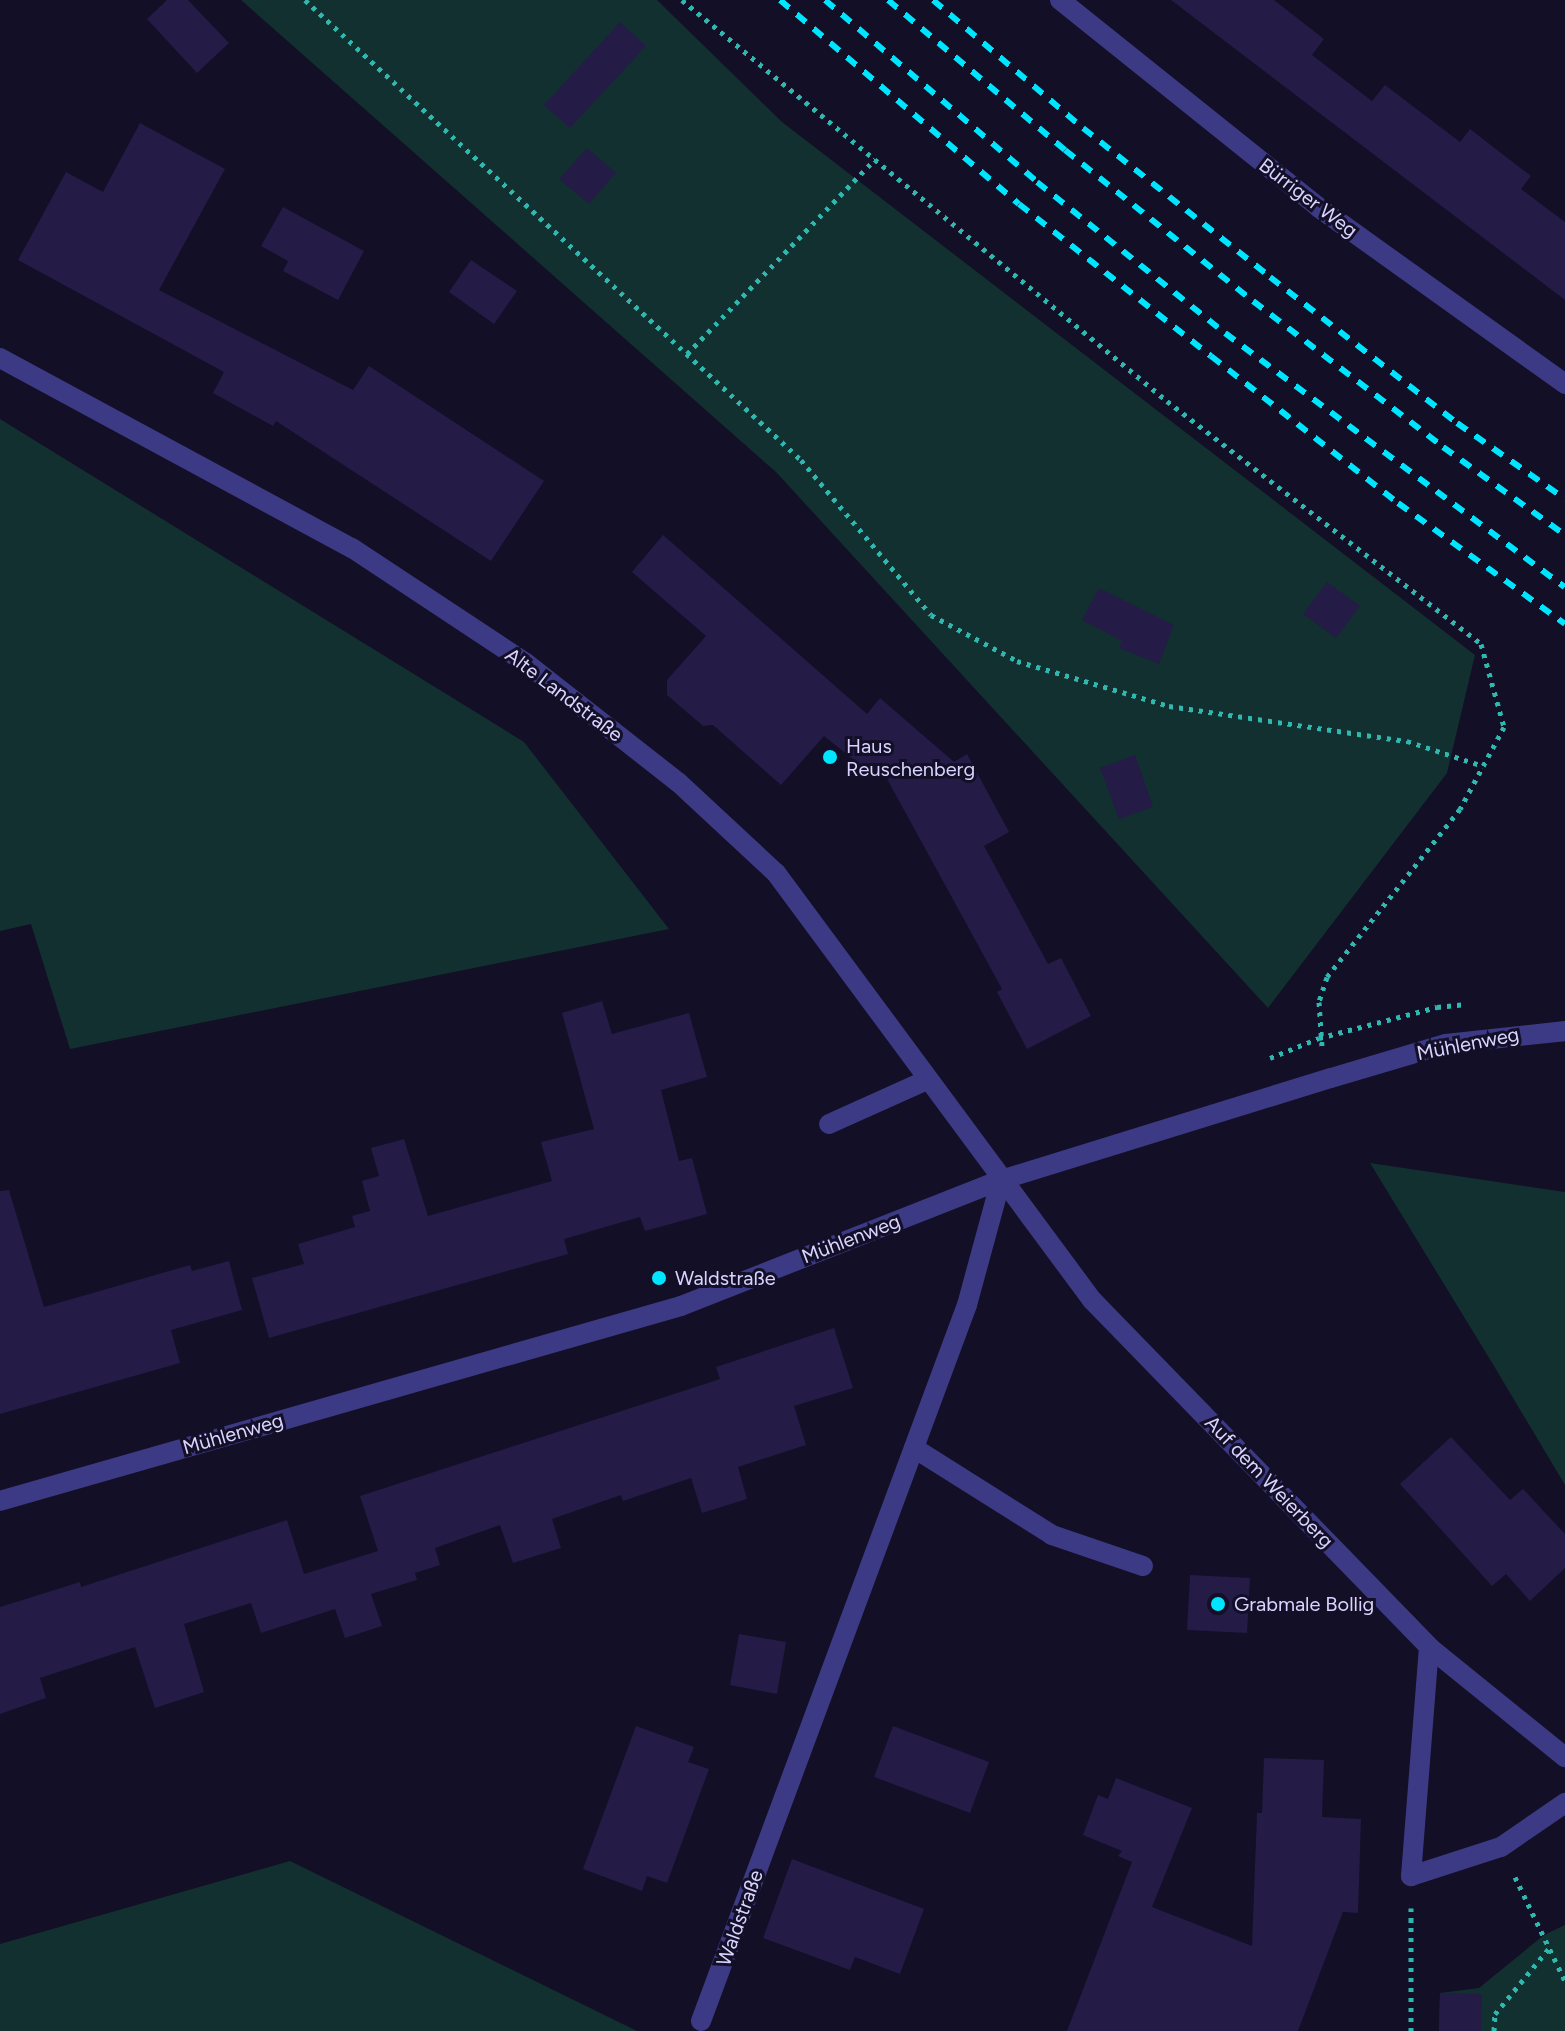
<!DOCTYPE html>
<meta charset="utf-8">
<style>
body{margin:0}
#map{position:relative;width:1565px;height:2031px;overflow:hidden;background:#130f26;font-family:Figtree,sans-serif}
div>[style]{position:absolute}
.green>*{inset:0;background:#12302f}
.building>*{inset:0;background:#241b47}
.path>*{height:5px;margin-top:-2.5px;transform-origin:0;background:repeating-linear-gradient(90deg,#2fb8b0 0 4px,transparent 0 10px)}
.lane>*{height:20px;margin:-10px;padding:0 10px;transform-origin:10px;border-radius:10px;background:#3d3a85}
.street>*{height:20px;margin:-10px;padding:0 10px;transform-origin:10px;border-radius:10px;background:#3d3a85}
.rail>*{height:6px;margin-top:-3px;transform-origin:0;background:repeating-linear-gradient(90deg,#00e5ff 0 12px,transparent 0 22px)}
.dots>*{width:22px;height:22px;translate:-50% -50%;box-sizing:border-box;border:4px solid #130f26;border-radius:50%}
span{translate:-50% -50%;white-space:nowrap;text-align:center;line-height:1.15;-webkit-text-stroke:6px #130f26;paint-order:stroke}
.street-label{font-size:20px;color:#d9d4ff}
.poi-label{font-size:20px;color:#d9d4ff}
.left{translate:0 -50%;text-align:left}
</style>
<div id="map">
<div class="green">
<div style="clip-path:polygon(241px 0,657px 0,782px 122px,1475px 655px,1447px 773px,1268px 1008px,776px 472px)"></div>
<div style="clip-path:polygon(0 419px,524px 742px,669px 929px,70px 1049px,31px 924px,0 931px)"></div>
<div style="clip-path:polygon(1370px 1163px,1565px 1192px,1565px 1485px,1494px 1366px)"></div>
<div style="clip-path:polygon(290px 1861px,637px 2031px,0 2031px,0 1944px)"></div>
<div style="clip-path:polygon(1565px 1925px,1565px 2031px,1439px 2031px,1440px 1993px,1479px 1988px,1544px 1935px)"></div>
</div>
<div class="building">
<div style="clip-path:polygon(167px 0,188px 0,229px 43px,197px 73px,147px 19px)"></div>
<div style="clip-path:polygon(1171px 0,1274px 0,1324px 39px,1312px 55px,1372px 101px,1385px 85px,1460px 142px,1470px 129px,1531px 176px,1521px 189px,1565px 222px,1565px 300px)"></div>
<div style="clip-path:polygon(620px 22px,646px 46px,570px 128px,544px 105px)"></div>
<div style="clip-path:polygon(140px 123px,225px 169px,159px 290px,353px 390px,369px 366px,544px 481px,491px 561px,276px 421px,273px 426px,213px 393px,224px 372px,18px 260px,66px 172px,103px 192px)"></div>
<div style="clip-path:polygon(587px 148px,616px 173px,589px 204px,559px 179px)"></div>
<div style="clip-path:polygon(283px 207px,364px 251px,338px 300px,283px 271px,288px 261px,261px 246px)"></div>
<div style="clip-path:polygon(471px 260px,517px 291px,494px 324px,449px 292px)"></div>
<div style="clip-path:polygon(663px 535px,867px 714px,880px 698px,954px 762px,967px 754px,1009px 832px,984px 846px,1048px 964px,1061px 958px,1091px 1016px,1027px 1049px,997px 992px,1002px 989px,880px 766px,869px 772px,824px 736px,781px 785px,713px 725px,703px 726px,667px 695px,667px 680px,706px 636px,632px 572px)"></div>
<div style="clip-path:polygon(1327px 582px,1360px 606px,1336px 638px,1303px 614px)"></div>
<div style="clip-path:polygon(1099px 588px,1174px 625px,1159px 664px,1119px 648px,1122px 641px,1082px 620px)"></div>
<div style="clip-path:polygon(1135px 755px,1153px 807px,1119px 819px,1100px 768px)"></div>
<div style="clip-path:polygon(602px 1001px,612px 1034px,689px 1013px,707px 1077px,661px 1090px,679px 1161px,692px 1158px,707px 1214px,645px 1231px,640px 1217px,564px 1239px,568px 1254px,269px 1338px,252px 1278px,304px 1264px,298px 1244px,355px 1227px,352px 1216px,370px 1211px,362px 1181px,379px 1176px,371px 1148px,404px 1139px,428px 1216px,552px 1181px,541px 1142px,594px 1129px,562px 1013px)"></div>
<div style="clip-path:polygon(9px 1190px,44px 1307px,190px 1265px,192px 1271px,229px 1261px,242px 1310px,171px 1330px,180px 1363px,0 1414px,0 1191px)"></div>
<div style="clip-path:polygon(834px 1328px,853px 1388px,794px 1406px,806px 1445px,738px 1467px,747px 1499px,702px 1513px,691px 1478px,623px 1501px,621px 1495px,552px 1519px,561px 1548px,513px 1563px,500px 1525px,435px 1548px,440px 1565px,415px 1573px,417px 1580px,371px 1594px,382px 1626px,345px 1638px,335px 1609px,261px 1633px,251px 1603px,184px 1624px,204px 1692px,155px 1708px,135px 1647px,40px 1678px,46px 1698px,0 1714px,0 1607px,80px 1582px,81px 1587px,287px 1520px,304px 1574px,378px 1551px,360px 1496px,720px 1379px,716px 1367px)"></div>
<div style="clip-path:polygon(1451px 1437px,1510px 1500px,1523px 1489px,1565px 1534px,1565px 1568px,1530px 1601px,1506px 1574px,1492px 1586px,1400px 1484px)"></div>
<div style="clip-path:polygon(1190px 1575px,1250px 1578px,1247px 1633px,1187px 1630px)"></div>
<div style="clip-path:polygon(739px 1634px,786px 1642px,777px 1694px,730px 1685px)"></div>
<div style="clip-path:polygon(636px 1726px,694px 1747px,688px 1762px,709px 1769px,667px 1883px,647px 1876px,642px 1891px,583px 1869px)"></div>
<div style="clip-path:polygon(893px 1726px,989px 1762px,970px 1813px,874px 1777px)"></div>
<div style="clip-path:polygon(1264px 1758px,1324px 1760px,1322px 1817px,1361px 1819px,1358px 1913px,1343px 1912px,1298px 2031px,1067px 2031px,1132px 1862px,1118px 1856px,1122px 1851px,1083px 1835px,1098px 1795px,1108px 1799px,1116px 1778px,1192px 1808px,1152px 1907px,1252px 1946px,1257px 1813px,1262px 1813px)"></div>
<div style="clip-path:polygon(792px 1859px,924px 1909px,900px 1974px,855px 1957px,850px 1970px,763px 1938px)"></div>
<div style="clip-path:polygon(1440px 1993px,1482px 1994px,1481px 2031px,1439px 2031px)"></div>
</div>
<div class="path">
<div style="left:305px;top:0;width:676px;rotate:42.84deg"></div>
<div style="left:801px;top:460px;width:202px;rotate:50deg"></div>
<div style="left:931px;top:615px;width:98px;rotate:28.1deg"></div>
<div style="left:1017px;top:661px;width:159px;rotate:16.5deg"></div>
<div style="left:1169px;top:706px;width:241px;rotate:8.4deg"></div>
<div style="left:1407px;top:741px;width:80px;rotate:18.2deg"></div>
<div style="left:682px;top:0;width:629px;rotate:39.58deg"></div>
<div style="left:1167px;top:401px;width:397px;rotate:37.7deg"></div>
<div style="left:1481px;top:644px;width:86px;rotate:74.5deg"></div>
<div style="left:1504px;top:727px;width:93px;rotate:118.2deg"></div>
<div style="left:1460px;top:809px;width:214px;rotate:128.4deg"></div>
<div style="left:1327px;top:977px;width:26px;rotate:108deg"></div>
<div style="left:1319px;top:1002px;width:44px;rotate:86.1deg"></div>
<div style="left:687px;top:354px;width:271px;rotate:-46deg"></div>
<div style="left:1270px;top:1058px;width:53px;rotate:-22.2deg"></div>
<div style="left:1319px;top:1038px;width:122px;rotate:-14.7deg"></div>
<div style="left:1437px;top:1007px;width:27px;rotate:-6deg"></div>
<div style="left:1515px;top:1877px;width:115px;rotate:64.3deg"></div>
<div style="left:1411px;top:1908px;width:123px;rotate:90deg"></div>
<div style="left:1494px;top:2031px;width:17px;rotate:-87deg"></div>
<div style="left:1495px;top:2014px;width:87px;rotate:-50.6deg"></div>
</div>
<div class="lane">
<div style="left:829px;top:1124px;width:107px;rotate:-24.2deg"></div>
<div style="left:914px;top:1448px;width:163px;rotate:32.2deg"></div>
<div style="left:1052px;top:1535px;width:96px;rotate:18.8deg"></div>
<div style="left:1429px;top:1647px;width:230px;rotate:94.5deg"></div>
<div style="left:1411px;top:1876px;width:95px;rotate:-17.9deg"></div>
<div style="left:1501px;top:1847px;width:78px;rotate:-34.5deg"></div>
</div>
<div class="street">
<div style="left:1060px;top:0;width:331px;rotate:38.7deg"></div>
<div style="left:1318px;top:207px;width:304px;rotate:35.6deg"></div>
<div style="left:0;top:358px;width:400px;rotate:28.4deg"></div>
<div style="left:352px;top:548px;width:209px;rotate:33.5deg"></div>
<div style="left:526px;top:663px;width:193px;rotate:38.1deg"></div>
<div style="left:678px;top:782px;width:134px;rotate:42.9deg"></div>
<div style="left:776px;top:873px;width:531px;rotate:53.5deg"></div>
<div style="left:1092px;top:1300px;width:484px;rotate:45.8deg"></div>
<div style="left:1429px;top:1647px;width:175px;rotate:39deg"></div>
<div style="left:0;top:1501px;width:708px;rotate:-15.98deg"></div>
<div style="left:681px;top:1306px;width:344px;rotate:-21.5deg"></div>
<div style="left:1001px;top:1180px;width:345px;rotate:-17.2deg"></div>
<div style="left:1331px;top:1078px;width:120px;rotate:-16.5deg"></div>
<div style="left:1446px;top:1044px;width:120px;rotate:-6.2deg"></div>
<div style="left:701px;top:2021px;width:764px;rotate:-69.62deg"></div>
<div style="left:967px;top:1305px;width:130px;rotate:-74.8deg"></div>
</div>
<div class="rail">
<div style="left:780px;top:0;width:314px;rotate:40.5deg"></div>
<div style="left:1019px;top:204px;width:245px;rotate:38.4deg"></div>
<div style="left:1211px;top:356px;width:238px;rotate:38.2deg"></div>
<div style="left:1398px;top:503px;width:206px;rotate:35.9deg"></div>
<div style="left:825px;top:0;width:279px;rotate:40.6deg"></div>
<div style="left:1037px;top:182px;width:241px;rotate:38.8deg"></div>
<div style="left:1225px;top:333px;width:424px;rotate:36.8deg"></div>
<div style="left:888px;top:0;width:232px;rotate:40.3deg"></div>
<div style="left:1065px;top:150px;width:241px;rotate:38.8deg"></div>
<div style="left:1253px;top:301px;width:240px;rotate:37.5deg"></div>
<div style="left:1443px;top:447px;width:150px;rotate:35.8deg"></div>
<div style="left:933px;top:0;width:197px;rotate:40.5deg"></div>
<div style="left:1083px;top:128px;width:239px;rotate:38.5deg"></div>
<div style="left:1270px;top:277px;width:237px;rotate:38deg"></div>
<div style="left:1457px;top:423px;width:132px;rotate:35.1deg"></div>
</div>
<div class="dots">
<div style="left:830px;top:757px;background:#00e5ff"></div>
<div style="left:659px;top:1278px;background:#00e5ff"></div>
<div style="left:1218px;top:1604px;background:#00e5ff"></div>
</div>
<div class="street-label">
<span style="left:1308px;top:198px;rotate:37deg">Bürriger Weg</span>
<span style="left:564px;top:695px;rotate:37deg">Alte Landstraße</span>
<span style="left:1468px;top:1044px;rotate:-11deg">Mühlenweg</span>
<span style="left:851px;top:1239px;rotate:-21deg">Mühlenweg</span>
<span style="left:233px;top:1434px;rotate:-16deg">Mühlenweg</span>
<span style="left:1269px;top:1482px;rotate:46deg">Auf dem Weierberg</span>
<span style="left:740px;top:1918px;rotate:-70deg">Waldstraße</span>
</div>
<div class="poi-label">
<span class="left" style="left:846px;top:758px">Haus<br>Reuschenberg</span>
<span class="left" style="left:675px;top:1278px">Waldstraße</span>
<span class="left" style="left:1234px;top:1604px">Grabmale Bollig</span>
</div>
</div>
